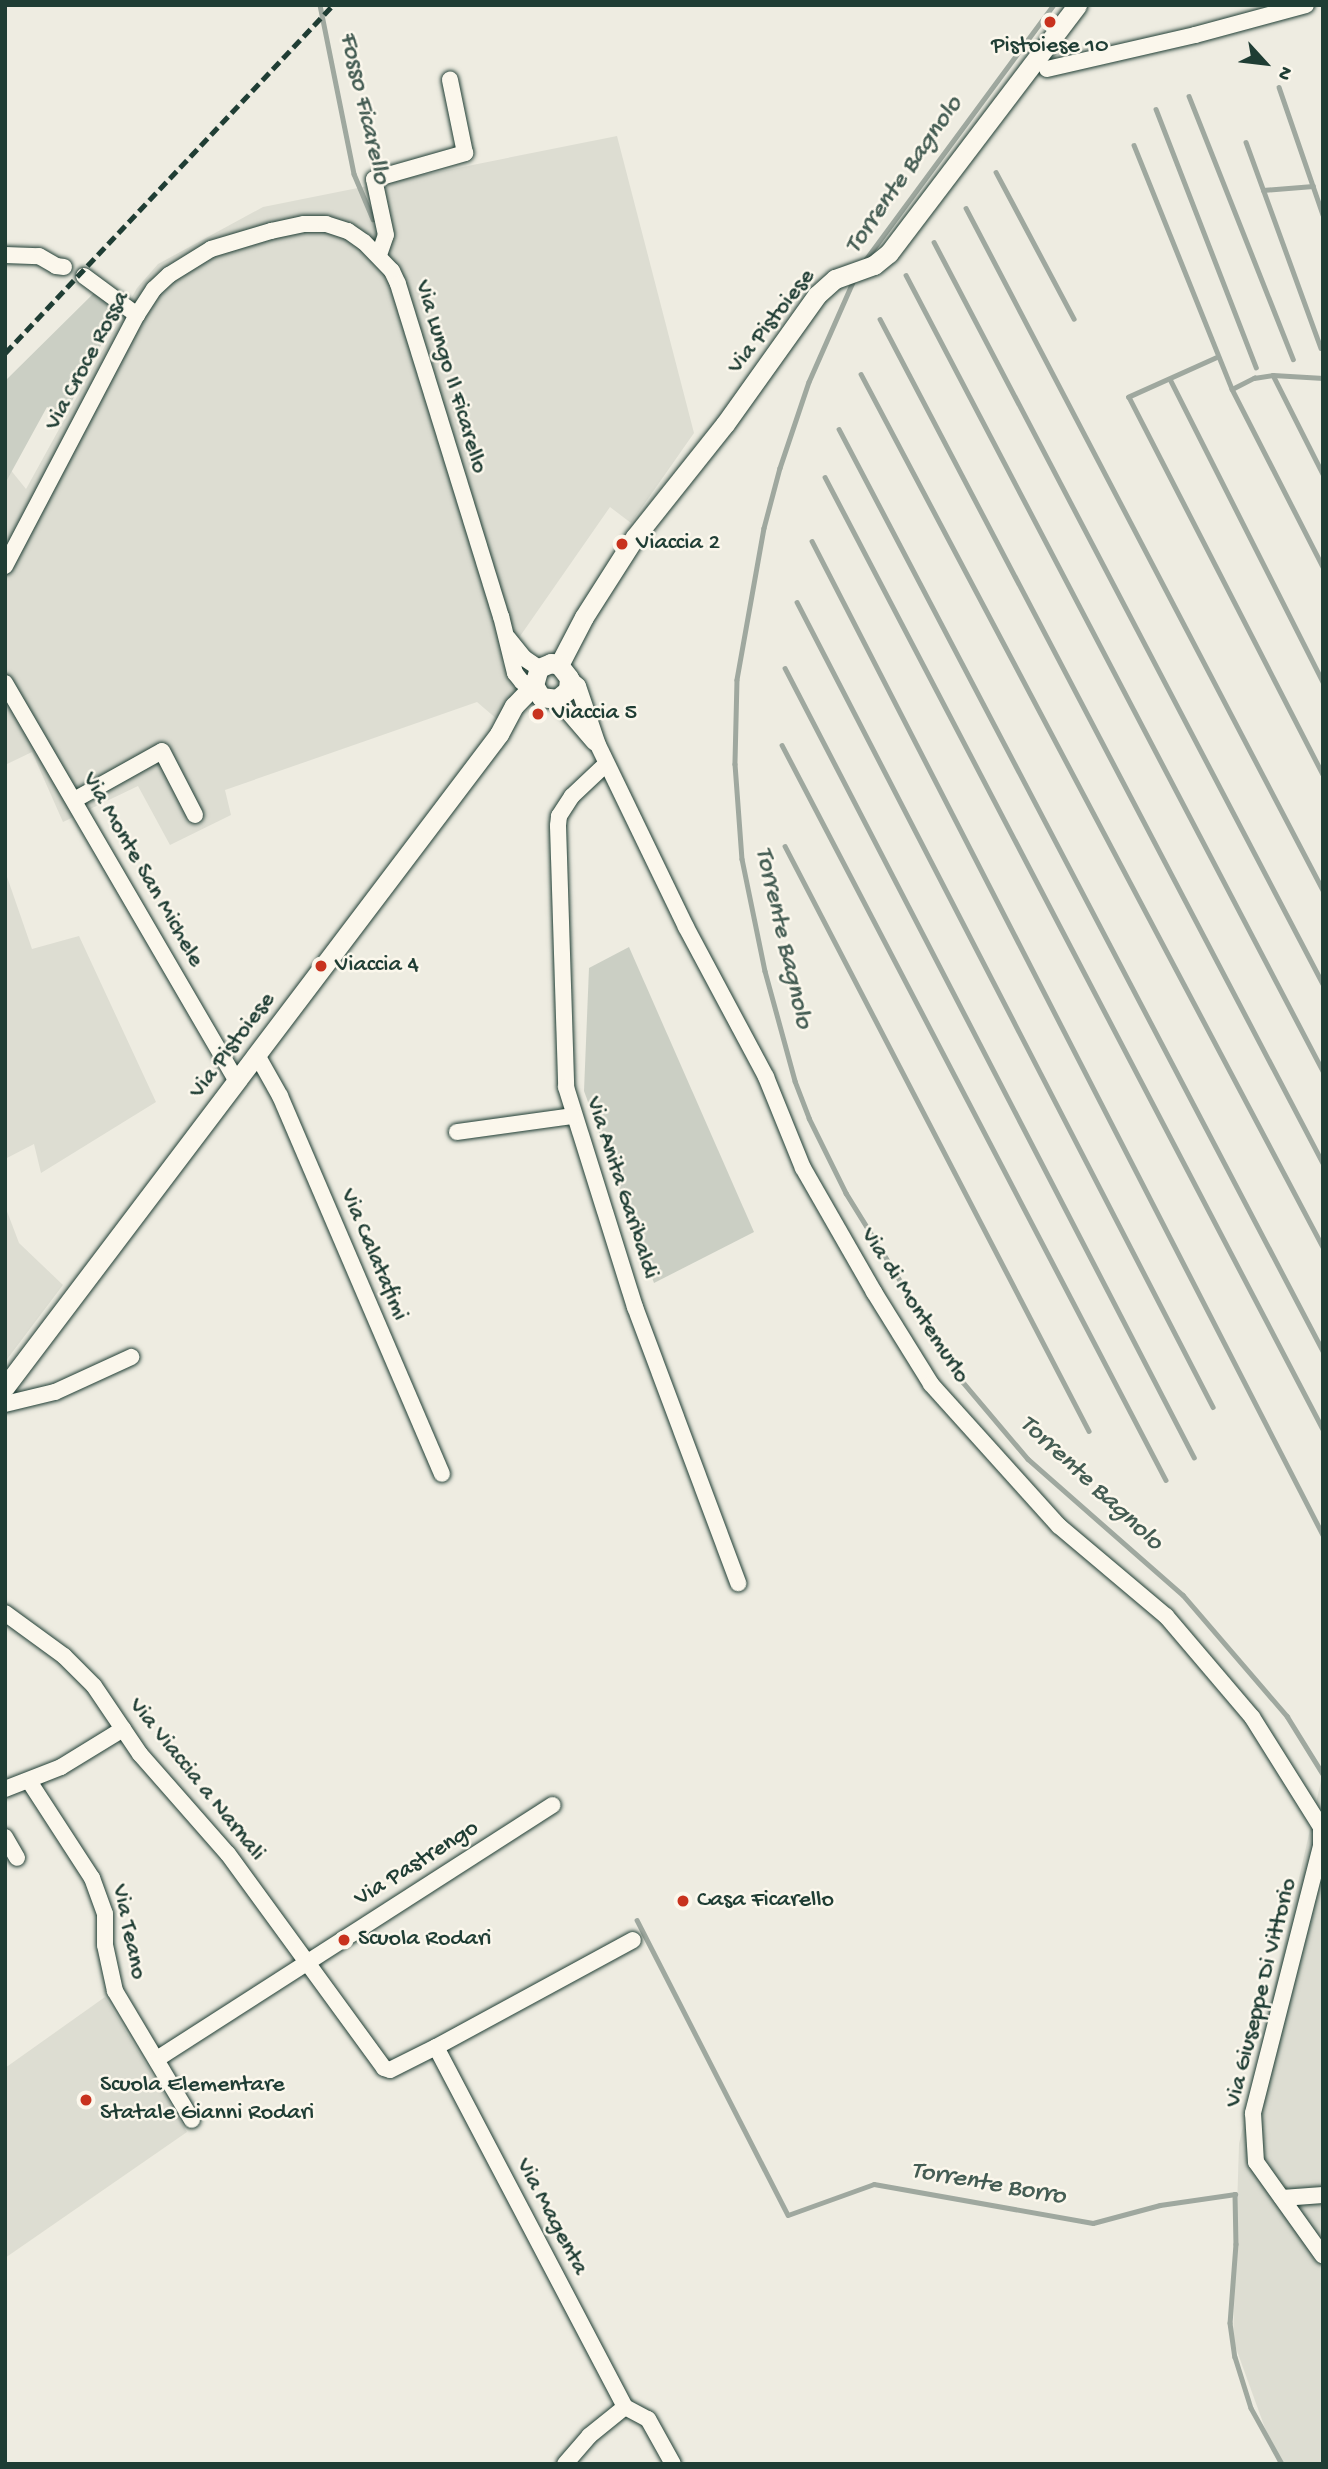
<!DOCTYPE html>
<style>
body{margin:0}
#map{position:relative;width:1328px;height:2469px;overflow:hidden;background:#eeece1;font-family:"Gochi Hand",sans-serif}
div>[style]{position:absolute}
.built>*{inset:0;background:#ddddd2}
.green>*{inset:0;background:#cbcfc4}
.stream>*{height:4.5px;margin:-2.25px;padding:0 2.25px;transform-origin:2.25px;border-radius:2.25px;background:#9fa89f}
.roads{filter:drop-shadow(0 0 2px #1f3d34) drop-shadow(0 0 2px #1f3d34)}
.minor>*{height:16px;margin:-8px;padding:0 8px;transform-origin:8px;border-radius:8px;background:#fbf7ec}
.major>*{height:19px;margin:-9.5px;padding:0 9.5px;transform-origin:9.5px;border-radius:9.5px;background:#fbf7ec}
.rail>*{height:4.5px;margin-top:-2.25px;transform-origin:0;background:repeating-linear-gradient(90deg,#1f3d34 0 10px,transparent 0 15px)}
.dots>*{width:19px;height:19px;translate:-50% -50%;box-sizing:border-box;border:4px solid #fbf7ec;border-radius:50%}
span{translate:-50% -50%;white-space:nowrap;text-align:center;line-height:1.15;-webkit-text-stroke:5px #fbf7ec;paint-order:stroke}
.poi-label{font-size:24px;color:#1f3d34}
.left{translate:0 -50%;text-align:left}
.street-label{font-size:24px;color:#1f3d34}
.water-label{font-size:26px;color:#455d54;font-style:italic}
.frame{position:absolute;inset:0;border:7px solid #1f3d34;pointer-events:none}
.north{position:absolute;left:1230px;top:28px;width:70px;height:70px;-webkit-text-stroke:5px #fbf7ec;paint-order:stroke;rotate:117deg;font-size:19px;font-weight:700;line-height:28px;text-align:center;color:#1f3d34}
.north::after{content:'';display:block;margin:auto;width:24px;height:32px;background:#1f3d34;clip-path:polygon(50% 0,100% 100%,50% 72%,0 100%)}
</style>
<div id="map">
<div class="built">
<div style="clip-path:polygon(617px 136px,694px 433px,631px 523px,610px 507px,502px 662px,517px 689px,498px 720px,477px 702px,225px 790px,231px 815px,170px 845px,138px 786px,63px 822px,32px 752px,5px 765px,5px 463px,26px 489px,137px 288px,158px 264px,263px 207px)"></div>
<div style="clip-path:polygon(5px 871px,32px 949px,79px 936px,156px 1102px,41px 1173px,34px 1144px,5px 1159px)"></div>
<div style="clip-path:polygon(5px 1206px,19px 1243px,63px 1285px,5px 1362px)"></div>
<div style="clip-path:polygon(1323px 1772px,1323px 2464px,1278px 2464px,1233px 2340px,1239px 2144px)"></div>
<div style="clip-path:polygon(105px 1997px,187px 2132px,5px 2258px,5px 2068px)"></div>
</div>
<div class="green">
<div style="clip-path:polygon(96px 291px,120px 309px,64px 416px,47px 407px,7px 480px,5px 381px)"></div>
<div style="clip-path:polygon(629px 947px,754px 1232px,654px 1283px,584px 1091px,589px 968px)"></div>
</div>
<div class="stream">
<div style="left:320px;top:5px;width:172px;rotate:78.6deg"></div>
<div style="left:354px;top:174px;width:49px;rotate:67.1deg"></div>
<div style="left:1279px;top:87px;width:135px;rotate:71deg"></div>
<div style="left:1189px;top:96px;width:283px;rotate:68.4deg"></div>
<div style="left:1156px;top:109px;width:277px;rotate:68.8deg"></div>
<div style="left:1246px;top:142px;width:219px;rotate:70deg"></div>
<div style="left:1134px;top:145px;width:263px;rotate:68.1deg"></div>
<div style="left:1232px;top:389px;width:200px;rotate:62.9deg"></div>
<div style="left:996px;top:172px;width:166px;rotate:62deg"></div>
<div style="left:1263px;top:190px;width:50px;rotate:-4.6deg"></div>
<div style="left:966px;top:208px;width:770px;rotate:62.37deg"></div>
<div style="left:934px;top:242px;width:838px;rotate:62.33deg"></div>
<div style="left:863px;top:263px;width:320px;rotate:-53.6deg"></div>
<div style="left:906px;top:275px;width:899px;rotate:62.35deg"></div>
<div style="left:854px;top:280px;width:111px;rotate:113.8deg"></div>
<div style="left:809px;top:382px;width:91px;rotate:108.6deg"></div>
<div style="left:780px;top:468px;width:62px;rotate:104.9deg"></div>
<div style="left:764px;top:528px;width:154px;rotate:100.1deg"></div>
<div style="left:737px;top:680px;width:84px;rotate:91.4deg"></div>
<div style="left:735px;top:764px;width:95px;rotate:85.8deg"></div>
<div style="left:742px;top:859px;width:114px;rotate:78.4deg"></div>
<div style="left:765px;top:971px;width:114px;rotate:74.7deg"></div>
<div style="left:795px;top:1081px;width:40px;rotate:69deg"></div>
<div style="left:809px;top:1118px;width:84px;rotate:63.7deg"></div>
<div style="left:846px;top:1193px;width:221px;rotate:58.3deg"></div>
<div style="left:962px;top:1381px;width:102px;rotate:49.8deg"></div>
<div style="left:1028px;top:1459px;width:206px;rotate:41.3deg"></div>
<div style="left:1183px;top:1595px;width:160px;rotate:49.3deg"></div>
<div style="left:1287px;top:1716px;width:68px;rotate:58.2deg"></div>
<div style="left:880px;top:319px;width:953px;rotate:62.31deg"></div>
<div style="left:1218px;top:357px;width:98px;rotate:155.8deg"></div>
<div style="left:1129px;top:397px;width:424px;rotate:62.8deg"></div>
<div style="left:861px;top:374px;width:988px;rotate:62.11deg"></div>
<div style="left:1273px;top:375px;width:111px;rotate:63.2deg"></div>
<div style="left:1170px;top:379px;width:339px;rotate:63.2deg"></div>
<div style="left:1232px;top:389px;width:25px;rotate:-27deg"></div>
<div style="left:1254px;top:378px;width:19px;rotate:-9deg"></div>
<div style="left:1273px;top:375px;width:50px;rotate:3.4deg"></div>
<div style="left:839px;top:429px;width:1041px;rotate:62.3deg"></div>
<div style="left:825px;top:477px;width:1074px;rotate:62.39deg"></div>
<div style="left:812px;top:541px;width:1118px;rotate:62.79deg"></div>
<div style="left:797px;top:602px;width:906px;rotate:62.67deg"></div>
<div style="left:785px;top:668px;width:889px;rotate:62.6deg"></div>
<div style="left:782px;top:745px;width:829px;rotate:62.42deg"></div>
<div style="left:785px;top:846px;width:659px;rotate:62.54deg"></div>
<div style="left:637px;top:1920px;width:331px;rotate:62.9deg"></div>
<div style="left:788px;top:2215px;width:91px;rotate:-19.8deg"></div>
<div style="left:874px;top:2184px;width:222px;rotate:10.1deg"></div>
<div style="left:1093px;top:2223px;width:69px;rotate:-15deg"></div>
<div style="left:1160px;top:2205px;width:76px;rotate:-8.3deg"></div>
<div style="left:1235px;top:2194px;width:50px;rotate:88.9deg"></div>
<div style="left:1236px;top:2244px;width:79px;rotate:94.3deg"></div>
<div style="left:1230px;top:2323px;width:34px;rotate:82deg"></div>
<div style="left:1235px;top:2357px;width:53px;rotate:72.6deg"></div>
<div style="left:1251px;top:2408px;width:64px;rotate:61deg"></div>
</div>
<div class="roads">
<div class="minor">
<div style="left:1047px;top:69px;width:152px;rotate:-12.9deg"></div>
<div style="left:1195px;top:35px;width:115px;rotate:-15.1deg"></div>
<div style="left:5px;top:255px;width:34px;rotate:2deg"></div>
<div style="left:39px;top:256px;width:20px;rotate:30deg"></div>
<div style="left:56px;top:266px;width:8px;rotate:7deg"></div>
<div style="left:379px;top:255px;width:21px;rotate:-71deg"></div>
<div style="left:386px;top:235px;width:57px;rotate:-102.1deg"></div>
<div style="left:374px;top:179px;width:95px;rotate:-15.9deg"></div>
<div style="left:465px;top:153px;width:75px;rotate:-101.6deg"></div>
<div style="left:84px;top:276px;width:66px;rotate:36.3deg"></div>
<div style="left:5px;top:566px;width:284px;rotate:-62.3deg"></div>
<div style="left:137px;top:315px;width:31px;rotate:-57deg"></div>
<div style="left:154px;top:289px;width:21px;rotate:-43deg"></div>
<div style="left:169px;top:275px;width:49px;rotate:-31.8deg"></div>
<div style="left:211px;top:249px;width:63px;rotate:-16.7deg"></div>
<div style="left:271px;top:231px;width:34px;rotate:-12deg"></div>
<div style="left:304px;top:224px;width:22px"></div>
<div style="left:326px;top:224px;width:23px;rotate:18deg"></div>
<div style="left:348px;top:231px;width:19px;rotate:35deg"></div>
<div style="left:364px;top:242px;width:40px;rotate:46deg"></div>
<div style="left:392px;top:271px;width:14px;rotate:65deg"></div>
<div style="left:398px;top:284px;width:348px;rotate:72.8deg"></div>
<div style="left:501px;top:616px;width:59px;rotate:76.2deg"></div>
<div style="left:515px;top:673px;width:11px;rotate:52deg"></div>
<div style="left:522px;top:682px;width:12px;rotate:14deg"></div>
<div style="left:508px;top:638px;width:26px;rotate:51deg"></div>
<div style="left:524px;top:658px;width:18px;rotate:34deg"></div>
<div style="left:569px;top:678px;width:12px;rotate:42deg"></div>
<div style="left:578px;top:686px;width:62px;rotate:71.3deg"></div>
<div style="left:598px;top:745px;width:202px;rotate:64.2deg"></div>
<div style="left:686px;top:927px;width:170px;rotate:61.9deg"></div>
<div style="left:766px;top:1077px;width:98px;rotate:67.9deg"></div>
<div style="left:803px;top:1168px;width:143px;rotate:60.2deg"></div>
<div style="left:874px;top:1292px;width:108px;rotate:58.2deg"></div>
<div style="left:931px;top:1384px;width:191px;rotate:48deg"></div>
<div style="left:1059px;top:1526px;width:140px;rotate:40.1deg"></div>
<div style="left:1166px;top:1616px;width:133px;rotate:49.6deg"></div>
<div style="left:1252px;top:1717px;width:130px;rotate:57.9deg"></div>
<div style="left:1321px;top:1827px;width:19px;rotate:90deg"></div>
<div style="left:1321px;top:1846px;width:276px;rotate:104.3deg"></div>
<div style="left:1253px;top:2113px;width:49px;rotate:86.5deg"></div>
<div style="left:1256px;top:2162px;width:115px;rotate:54.5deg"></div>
<div style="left:5px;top:683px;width:462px;rotate:59.8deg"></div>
<div style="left:557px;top:699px;width:57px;rotate:49.3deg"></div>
<div style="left:606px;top:764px;width:47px;rotate:136.7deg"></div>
<div style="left:572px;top:796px;width:24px;rotate:123deg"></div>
<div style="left:559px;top:816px;width:10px;rotate:96deg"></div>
<div style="left:558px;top:826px;width:261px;rotate:88.2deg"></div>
<div style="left:566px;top:1087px;width:231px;rotate:72.6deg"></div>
<div style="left:635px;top:1307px;width:295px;rotate:69.5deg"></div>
<div style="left:76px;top:799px;width:98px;rotate:-29.2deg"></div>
<div style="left:162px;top:751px;width:72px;rotate:62.7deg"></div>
<div style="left:257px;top:1055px;width:47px;rotate:60.7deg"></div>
<div style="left:280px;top:1096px;width:411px;rotate:66.8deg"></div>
<div style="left:457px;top:1132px;width:117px;rotate:-7.9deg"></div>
<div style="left:5px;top:1404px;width:51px;rotate:-13.5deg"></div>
<div style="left:55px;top:1392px;width:84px;rotate:-24.7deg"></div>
<div style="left:5px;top:1613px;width:73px;rotate:36.1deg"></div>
<div style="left:64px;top:1656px;width:42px;rotate:45deg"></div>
<div style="left:94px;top:1686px;width:82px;rotate:55.9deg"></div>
<div style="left:140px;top:1754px;width:133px;rotate:48.7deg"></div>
<div style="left:228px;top:1854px;width:265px;rotate:53.9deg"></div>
<div style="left:384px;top:2068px;width:6px;rotate:18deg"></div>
<div style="left:390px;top:2070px;width:51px;rotate:-26.6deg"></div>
<div style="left:436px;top:2047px;width:224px;rotate:-28.5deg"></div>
<div style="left:29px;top:1781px;width:116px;rotate:57deg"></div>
<div style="left:92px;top:1878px;width:38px;rotate:70deg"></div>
<div style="left:105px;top:1914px;width:31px;rotate:90deg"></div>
<div style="left:105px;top:1945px;width:47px;rotate:77.7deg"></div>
<div style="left:115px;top:1991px;width:150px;rotate:59.2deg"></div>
<div style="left:5px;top:1789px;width:60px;rotate:-21.4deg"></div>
<div style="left:61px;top:1767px;width:73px;rotate:-31.5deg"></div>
<div style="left:5px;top:1837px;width:24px;rotate:60deg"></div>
<div style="left:436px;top:2047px;width:407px;rotate:62.3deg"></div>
<div style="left:157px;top:2059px;width:470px;rotate:-32.7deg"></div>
<div style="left:1282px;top:2198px;width:41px;rotate:-4.2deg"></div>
<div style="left:625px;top:2407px;width:26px;rotate:28deg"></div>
<div style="left:648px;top:2419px;width:51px;rotate:60.9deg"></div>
<div style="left:565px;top:2464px;width:37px;rotate:-49deg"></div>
<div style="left:589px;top:2436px;width:46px;rotate:-38.9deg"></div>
</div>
<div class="major">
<div style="left:559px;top:665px;width:54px;rotate:-62.5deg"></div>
<div style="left:584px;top:617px;width:95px;rotate:-57.5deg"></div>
<div style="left:635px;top:537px;width:144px;rotate:-51.5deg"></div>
<div style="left:725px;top:424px;width:158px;rotate:-54.5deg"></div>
<div style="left:817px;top:295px;width:24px;rotate:-42deg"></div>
<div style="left:835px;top:279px;width:41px;rotate:-19.7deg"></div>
<div style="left:874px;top:265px;width:19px;rotate:-39deg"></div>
<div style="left:889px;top:253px;width:311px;rotate:-52.8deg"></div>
<div style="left:5px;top:1387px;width:819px;rotate:-52.89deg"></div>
<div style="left:499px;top:734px;width:32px;rotate:-62deg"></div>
<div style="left:514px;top:706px;width:29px;rotate:-46deg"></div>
<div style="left:534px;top:685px;width:18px;rotate:-74deg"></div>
<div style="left:539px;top:668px;width:13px;rotate:-23deg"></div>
<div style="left:551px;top:663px;width:8px;rotate:14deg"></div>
<div style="left:559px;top:665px;width:16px;rotate:52deg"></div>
<div style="left:569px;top:678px;width:12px;rotate:95deg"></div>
<div style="left:568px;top:690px;width:14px;rotate:141deg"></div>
<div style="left:557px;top:699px;width:16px;rotate:-173deg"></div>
<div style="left:541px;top:697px;width:14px;rotate:-120deg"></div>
</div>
</div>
<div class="rail">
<div style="left:5px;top:353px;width:478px;rotate:-46.7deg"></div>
</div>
<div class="dots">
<div style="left:1050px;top:22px;background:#c8321e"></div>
<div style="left:622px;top:544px;background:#c8321e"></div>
<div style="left:538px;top:714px;background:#c8321e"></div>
<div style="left:321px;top:966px;background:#c8321e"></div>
<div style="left:683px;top:1901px;background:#c8321e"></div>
<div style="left:344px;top:1940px;background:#c8321e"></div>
<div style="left:86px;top:2100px;background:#c8321e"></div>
</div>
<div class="poi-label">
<span style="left:1050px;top:47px">Pistoiese 10</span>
<span class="left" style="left:636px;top:544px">Viaccia 2</span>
<span class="left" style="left:552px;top:714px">Viaccia 5</span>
<span class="left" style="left:335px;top:966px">Viaccia 4</span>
<span class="left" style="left:697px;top:1901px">Casa Ficarello</span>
<span class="left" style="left:358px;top:1940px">Scuola Rodari</span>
<span class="left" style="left:100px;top:2100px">Scuola Elementare<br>Statale Gianni Rodari</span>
</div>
<div class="street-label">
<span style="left:772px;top:322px;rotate:-52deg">Via Pistoiese</span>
<span style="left:88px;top:361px;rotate:-62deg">Via Croce Rossa</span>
<span style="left:450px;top:377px;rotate:73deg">Via Lungo Il Ficarello</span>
<span style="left:142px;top:870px;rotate:60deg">Via Monte San Michele</span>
<span style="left:233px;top:1046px;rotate:-53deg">Via Pistoiese</span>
<span style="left:621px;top:1188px;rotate:72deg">Via Anita Garibaldi</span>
<span style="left:373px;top:1255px;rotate:67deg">Via Calatafimi</span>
<span style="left:914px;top:1306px;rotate:57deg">Via di Montemurlo</span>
<span style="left:196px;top:1780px;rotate:51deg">Via Viaccia a Narnali</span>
<span style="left:417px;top:1864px;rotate:-32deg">Via Pastrengo</span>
<span style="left:128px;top:1932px;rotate:78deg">Via Teano</span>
<span style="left:1262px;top:1993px;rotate:-76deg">Via Giuseppe Di Vittorio</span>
<span style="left:551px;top:2217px;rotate:62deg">Via Magenta</span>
</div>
<div class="water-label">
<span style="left:363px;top:108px;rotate:77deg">Fosso Ficarello</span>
<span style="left:905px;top:176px;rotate:-55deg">Torrente Bagnolo</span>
<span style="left:782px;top:938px;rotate:77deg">Torrente Bagnolo</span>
<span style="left:1090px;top:1484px;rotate:43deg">Torrente Bagnolo</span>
<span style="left:988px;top:2185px;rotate:10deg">Torrente Borro</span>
</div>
<div class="frame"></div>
<div class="north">N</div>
</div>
